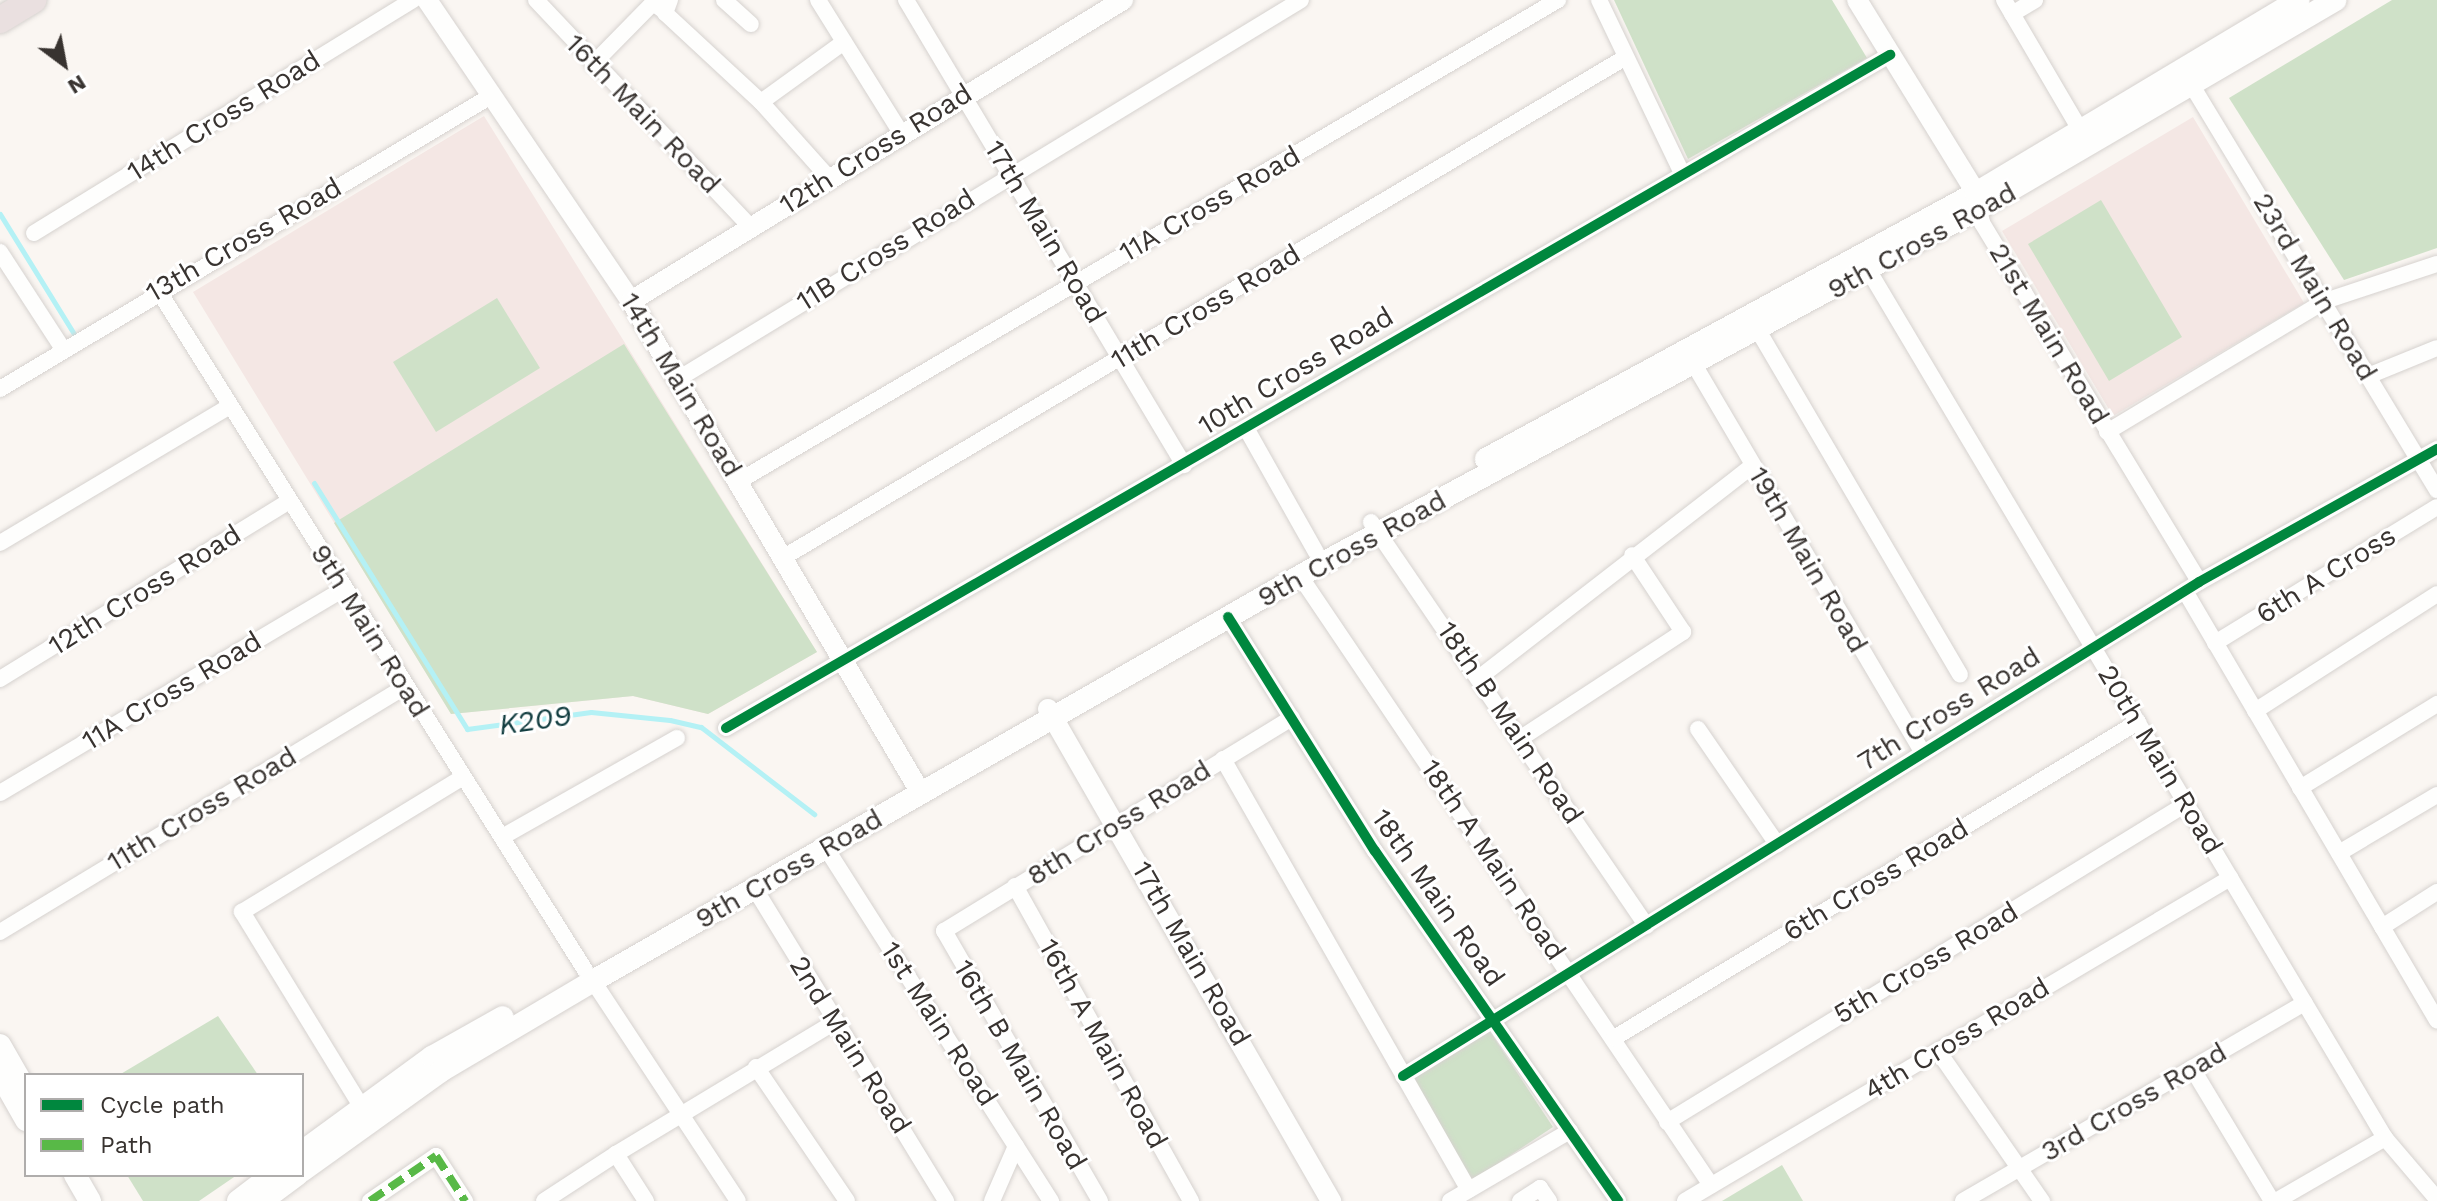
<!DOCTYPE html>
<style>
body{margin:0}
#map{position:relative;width:2437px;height:1201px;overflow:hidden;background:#faf6f2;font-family:"Work Sans",sans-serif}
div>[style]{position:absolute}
.education>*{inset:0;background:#f4e7e4}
.green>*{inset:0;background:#cfe1c8}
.stream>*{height:5px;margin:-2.5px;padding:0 2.5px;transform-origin:2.5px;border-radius:2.5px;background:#b4f1f5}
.roads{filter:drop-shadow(0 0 2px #d6d2cf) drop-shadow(0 0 2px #d6d2cf)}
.minor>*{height:16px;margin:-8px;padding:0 8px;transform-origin:8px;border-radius:8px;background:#fefefd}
.tertiary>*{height:20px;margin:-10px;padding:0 10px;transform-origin:10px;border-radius:10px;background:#fefefd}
.secondary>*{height:22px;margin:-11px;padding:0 11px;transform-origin:11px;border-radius:11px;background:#fefefd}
.trunk>*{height:26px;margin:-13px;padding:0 13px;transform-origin:13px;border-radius:13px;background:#eae0e0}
.quiet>*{height:8px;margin-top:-4px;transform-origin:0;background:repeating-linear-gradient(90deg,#58b947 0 16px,transparent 0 24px)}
.cycleway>*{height:10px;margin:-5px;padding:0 5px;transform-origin:5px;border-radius:5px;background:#00873e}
span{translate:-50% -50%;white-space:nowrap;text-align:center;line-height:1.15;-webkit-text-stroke:6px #fff;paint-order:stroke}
.street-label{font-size:28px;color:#383330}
.water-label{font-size:30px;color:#123d40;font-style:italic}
.legend{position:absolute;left:24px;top:1073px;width:280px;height:104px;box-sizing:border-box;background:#fff;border:2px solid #afadac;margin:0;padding:10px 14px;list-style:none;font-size:24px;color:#383330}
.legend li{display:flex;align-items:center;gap:16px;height:40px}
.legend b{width:40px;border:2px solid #afadac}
.north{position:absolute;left:24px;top:24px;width:80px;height:80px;-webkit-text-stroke:6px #fff;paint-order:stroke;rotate:148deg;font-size:22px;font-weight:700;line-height:32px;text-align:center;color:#383330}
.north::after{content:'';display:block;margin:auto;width:28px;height:36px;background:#383330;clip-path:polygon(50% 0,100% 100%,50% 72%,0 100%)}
</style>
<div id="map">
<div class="education">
<div style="clip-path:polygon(484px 116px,817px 652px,708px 714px,633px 696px,451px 714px,193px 292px)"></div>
<div style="clip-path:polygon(2193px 117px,2304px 303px,2113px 416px,2002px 231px)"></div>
</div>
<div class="green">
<div style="clip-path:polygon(1614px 0,1832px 0,1867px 58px,1688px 159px)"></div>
<div style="clip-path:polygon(2392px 0,2437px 0,2437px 248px,2344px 280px,2229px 98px)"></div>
<div style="clip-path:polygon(2101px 200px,2182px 337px,2109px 381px,2028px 244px)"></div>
<div style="clip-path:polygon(497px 298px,540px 368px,436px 432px,393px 362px)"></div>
<div style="clip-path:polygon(624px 344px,817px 652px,708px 714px,633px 696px,451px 714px,334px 523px)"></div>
<div style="clip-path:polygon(218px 1016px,258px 1075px,119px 1075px)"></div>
<div style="clip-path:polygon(1487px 1027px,1553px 1127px,1467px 1184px,1400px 1084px)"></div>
<div style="clip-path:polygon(1782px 1165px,1803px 1201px,1722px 1201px)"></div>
<div style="clip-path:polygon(127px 1175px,237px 1175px,199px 1201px,143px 1201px)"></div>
</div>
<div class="stream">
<div style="left:0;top:214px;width:141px;rotate:58.3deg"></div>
<div style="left:314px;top:483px;width:290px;rotate:58.1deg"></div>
<div style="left:467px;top:729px;width:125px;rotate:-7.8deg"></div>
<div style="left:591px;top:712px;width:79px;rotate:5.8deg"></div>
<div style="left:670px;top:720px;width:32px;rotate:13deg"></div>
<div style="left:701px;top:727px;width:143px;rotate:37.6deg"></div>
</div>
<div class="roads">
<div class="minor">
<div style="left:536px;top:0;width:313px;rotate:46.6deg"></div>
<div style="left:670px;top:0;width:14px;rotate:111deg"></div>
<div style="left:665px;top:13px;width:131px;rotate:42.8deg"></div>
<div style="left:761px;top:102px;width:102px;rotate:48.2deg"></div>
<div style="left:724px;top:0;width:36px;rotate:42deg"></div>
<div style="left:818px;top:0;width:157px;rotate:58deg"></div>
<div style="left:906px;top:0;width:542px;rotate:59.13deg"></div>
<div style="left:1599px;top:0;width:190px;rotate:64.4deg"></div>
<div style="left:2004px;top:0;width:152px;rotate:59.6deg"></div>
<div style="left:2012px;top:14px;width:27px;rotate:-31deg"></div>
<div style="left:593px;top:64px;width:86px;rotate:-45.5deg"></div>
<div style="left:653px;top:3px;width:12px;rotate:35deg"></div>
<div style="left:2191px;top:84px;width:475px;rotate:58.8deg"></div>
<div style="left:761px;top:102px;width:102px;rotate:-35.9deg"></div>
<div style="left:1977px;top:201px;width:23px;rotate:77deg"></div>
<div style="left:1982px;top:223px;width:419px;rotate:58.8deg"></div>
<div style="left:34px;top:233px;width:445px;rotate:-31.6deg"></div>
<div style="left:0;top:252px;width:116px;rotate:57deg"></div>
<div style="left:1869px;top:271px;width:1009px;rotate:59.24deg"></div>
<div style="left:2385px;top:1138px;width:80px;rotate:49.6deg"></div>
<div style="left:158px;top:290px;width:803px;rotate:57.87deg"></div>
<div style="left:1752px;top:320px;width:411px;rotate:59.6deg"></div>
<div style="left:1695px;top:366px;width:449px;rotate:59.5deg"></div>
<div style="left:2368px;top:376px;width:74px;rotate:-22.1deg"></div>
<div style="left:678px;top:379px;width:729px;rotate:-31.31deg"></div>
<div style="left:0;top:389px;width:572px;rotate:-30.83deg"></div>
<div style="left:1246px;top:428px;width:142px;rotate:60.6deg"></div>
<div style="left:2107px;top:432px;width:254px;rotate:-31deg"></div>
<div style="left:2325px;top:301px;width:118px;rotate:-18.3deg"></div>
<div style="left:739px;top:481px;width:950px;rotate:-30.43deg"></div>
<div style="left:1371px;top:522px;width:489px;rotate:55.7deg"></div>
<div style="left:0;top:543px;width:268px;rotate:-30.8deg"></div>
<div style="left:784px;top:557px;width:979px;rotate:-30.7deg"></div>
<div style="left:1300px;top:576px;width:735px;rotate:55.99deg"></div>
<div style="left:2185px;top:591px;width:498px;rotate:59.6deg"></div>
<div style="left:1228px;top:617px;width:276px;rotate:57.9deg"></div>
<div style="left:1375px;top:851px;width:426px;rotate:55.2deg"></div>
<div style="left:2215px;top:643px;width:260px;rotate:-31.5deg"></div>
<div style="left:1480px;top:677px;width:344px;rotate:-37.8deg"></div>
<div style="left:0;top:679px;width:339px;rotate:-31.6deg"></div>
<div style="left:2255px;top:711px;width:216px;rotate:-32.7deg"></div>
<div style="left:726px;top:728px;width:1345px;rotate:-30.04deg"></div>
<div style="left:1698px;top:729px;width:140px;rotate:55.5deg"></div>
<div style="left:1521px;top:738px;width:194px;rotate:-33.2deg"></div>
<div style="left:1683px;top:632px;width:92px;rotate:-123.5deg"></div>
<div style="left:1223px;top:759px;width:496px;rotate:60.3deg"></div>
<div style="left:2300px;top:788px;width:161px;rotate:-31.5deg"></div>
<div style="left:0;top:793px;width:400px;rotate:-30.7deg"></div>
<div style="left:502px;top:837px;width:201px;rotate:-29.5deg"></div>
<div style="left:826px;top:848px;width:419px;rotate:57.5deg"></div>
<div style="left:2339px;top:853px;width:114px;rotate:-30.6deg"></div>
<div style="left:1015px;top:886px;width:361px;rotate:60.8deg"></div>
<div style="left:755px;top:889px;width:366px;rotate:58.5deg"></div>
<div style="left:2382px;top:927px;width:65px;rotate:-32.5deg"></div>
<div style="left:0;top:932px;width:472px;rotate:-31.2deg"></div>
<div style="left:593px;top:981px;width:263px;rotate:56.6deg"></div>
<div style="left:1614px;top:1038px;width:612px;rotate:-31.09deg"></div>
<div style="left:1938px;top:1051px;width:183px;rotate:55.3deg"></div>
<div style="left:756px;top:1067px;width:162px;rotate:55.8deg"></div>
<div style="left:2192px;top:1068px;width:155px;rotate:59deg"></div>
<div style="left:1403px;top:1076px;width:937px;rotate:-31.82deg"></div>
<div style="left:2199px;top:582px;width:273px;rotate:-29.2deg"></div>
<div style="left:361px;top:1106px;width:228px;rotate:-121.5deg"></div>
<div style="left:242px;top:912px;width:259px;rotate:-31.4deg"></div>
<div style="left:1667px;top:1122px;width:609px;rotate:-31.5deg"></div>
<div style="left:370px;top:1201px;width:80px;rotate:-34.3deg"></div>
<div style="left:436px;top:1156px;width:54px;rotate:57.2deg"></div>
<div style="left:544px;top:1201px;width:86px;rotate:-33.1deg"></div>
<div style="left:646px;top:1201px;width:56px;rotate:-122.6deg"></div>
<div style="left:616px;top:1154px;width:256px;rotate:-31.1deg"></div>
<div style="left:992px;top:1201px;width:60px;rotate:-66.4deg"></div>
<div style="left:1100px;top:1201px;width:312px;rotate:-120deg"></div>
<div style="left:944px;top:931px;width:408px;rotate:-31.5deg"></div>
<div style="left:1450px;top:1201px;width:139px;rotate:-30.3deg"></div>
<div style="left:1520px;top:1201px;width:24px;rotate:-33deg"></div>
<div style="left:1540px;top:1188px;width:16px;rotate:55deg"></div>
<div style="left:1685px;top:1201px;width:634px;rotate:-30.65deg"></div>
<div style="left:1963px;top:1201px;width:395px;rotate:-30.1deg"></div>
<div style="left:2276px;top:1201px;width:126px;rotate:-30deg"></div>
</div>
<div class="tertiary">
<div style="left:427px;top:0;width:364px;rotate:55.9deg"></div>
<div style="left:631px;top:301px;width:559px;rotate:59.49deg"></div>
<div style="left:1857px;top:0;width:227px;rotate:58.3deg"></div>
<div style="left:631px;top:301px;width:577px;rotate:-31.46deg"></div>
<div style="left:1048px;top:709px;width:568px;rotate:60.09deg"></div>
</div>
<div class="secondary">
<div style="left:1486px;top:459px;width:558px;rotate:-28.5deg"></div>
<div style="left:1976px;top:193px;width:376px;rotate:-30.9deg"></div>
<div style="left:0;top:1045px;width:46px;rotate:60.1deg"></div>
<div style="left:0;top:1074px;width:53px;rotate:60.5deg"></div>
<div style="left:302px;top:1152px;width:161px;rotate:-36.2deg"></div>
<div style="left:432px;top:1057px;width:81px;rotate:-29.4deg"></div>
<div style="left:302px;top:1171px;width:171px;rotate:-35.7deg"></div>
<div style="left:441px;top:1071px;width:177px;rotate:-30.6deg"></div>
<div style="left:593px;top:981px;width:841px;rotate:-29.8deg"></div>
<div style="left:1323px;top:563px;width:745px;rotate:-28.39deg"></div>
<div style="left:1978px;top:209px;width:414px;rotate:-30.3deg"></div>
<div style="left:75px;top:1175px;width:30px;rotate:60deg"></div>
<div style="left:238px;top:1201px;width:43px;rotate:-37.4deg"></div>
<div style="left:262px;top:1201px;width:44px;rotate:-36.6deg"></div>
</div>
<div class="trunk">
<div style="left:0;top:20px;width:39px;rotate:-31deg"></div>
</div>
</div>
<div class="quiet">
<div style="left:370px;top:1201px;width:80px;rotate:-34.3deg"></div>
<div style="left:436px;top:1156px;width:54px;rotate:57.2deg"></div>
</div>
<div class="cycleway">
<div style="left:1228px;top:617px;width:276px;rotate:57.9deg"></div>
<div style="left:1375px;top:851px;width:426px;rotate:55.2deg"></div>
<div style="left:726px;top:728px;width:1345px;rotate:-30.04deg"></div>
<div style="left:1403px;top:1076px;width:937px;rotate:-31.82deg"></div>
<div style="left:2199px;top:582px;width:273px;rotate:-29.2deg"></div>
</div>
<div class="street-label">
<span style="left:643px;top:114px;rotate:46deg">16th Main Road</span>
<span style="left:224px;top:116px;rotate:-32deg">14th Cross Road</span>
<span style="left:876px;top:149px;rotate:-32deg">12th Cross Road</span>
<span style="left:1210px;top:204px;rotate:-30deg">11A Cross Road</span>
<span style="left:1045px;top:232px;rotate:59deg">17th Main Road</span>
<span style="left:244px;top:240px;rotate:-30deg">13th Cross Road</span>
<span style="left:1922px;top:241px;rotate:-29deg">9th Cross Road</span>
<span style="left:886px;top:250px;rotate:-32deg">11B Cross Road</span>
<span style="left:2315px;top:287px;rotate:59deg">23rd Main Road</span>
<span style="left:1206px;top:307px;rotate:-31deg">11th Cross Road</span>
<span style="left:2049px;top:334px;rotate:59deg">21st Main Road</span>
<span style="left:1296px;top:371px;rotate:-31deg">10th Cross Road</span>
<span style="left:681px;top:385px;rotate:59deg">14th Main Road</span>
<span style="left:1352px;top:549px;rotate:-29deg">9th Cross Road</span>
<span style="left:1808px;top:560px;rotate:60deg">19th Main Road</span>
<span style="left:2326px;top:575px;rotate:-32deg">6th A Cross</span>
<span style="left:145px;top:590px;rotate:-32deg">12th Cross Road</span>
<span style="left:370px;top:631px;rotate:58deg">9th Main Road</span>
<span style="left:172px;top:691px;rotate:-31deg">11A Cross Road</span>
<span style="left:1949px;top:709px;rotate:-32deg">7th Cross Road</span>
<span style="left:1510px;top:723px;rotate:56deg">18th B Main Road</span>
<span style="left:2160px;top:760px;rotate:59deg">20th Main Road</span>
<span style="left:202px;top:809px;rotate:-31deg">11th Cross Road</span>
<span style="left:1119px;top:823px;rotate:-32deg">8th Cross Road</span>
<span style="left:1493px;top:860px;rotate:56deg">18th A Main Road</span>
<span style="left:789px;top:869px;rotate:-30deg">9th Cross Road</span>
<span style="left:1876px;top:880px;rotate:-31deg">6th Cross Road</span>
<span style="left:1438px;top:898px;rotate:55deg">18th Main Road</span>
<span style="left:1191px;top:954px;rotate:60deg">17th Main Road</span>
<span style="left:1926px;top:963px;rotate:-31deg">5th Cross Road</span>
<span style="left:939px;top:1024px;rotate:57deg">1st Main Road</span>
<span style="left:1957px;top:1039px;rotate:-31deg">4th Cross Road</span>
<span style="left:1103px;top:1044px;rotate:61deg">16th A Main Road</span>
<span style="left:850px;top:1045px;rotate:58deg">2nd Main Road</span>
<span style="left:1020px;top:1065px;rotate:60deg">16th B Main Road</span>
<span style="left:2134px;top:1102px;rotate:-30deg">3rd Cross Road</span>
</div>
<div class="water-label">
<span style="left:535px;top:720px;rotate:-8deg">K209</span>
</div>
<ul class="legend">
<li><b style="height:10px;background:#00873e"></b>Cycle path</li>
<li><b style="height:10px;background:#58b947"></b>Path</li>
</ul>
<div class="north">N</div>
</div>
